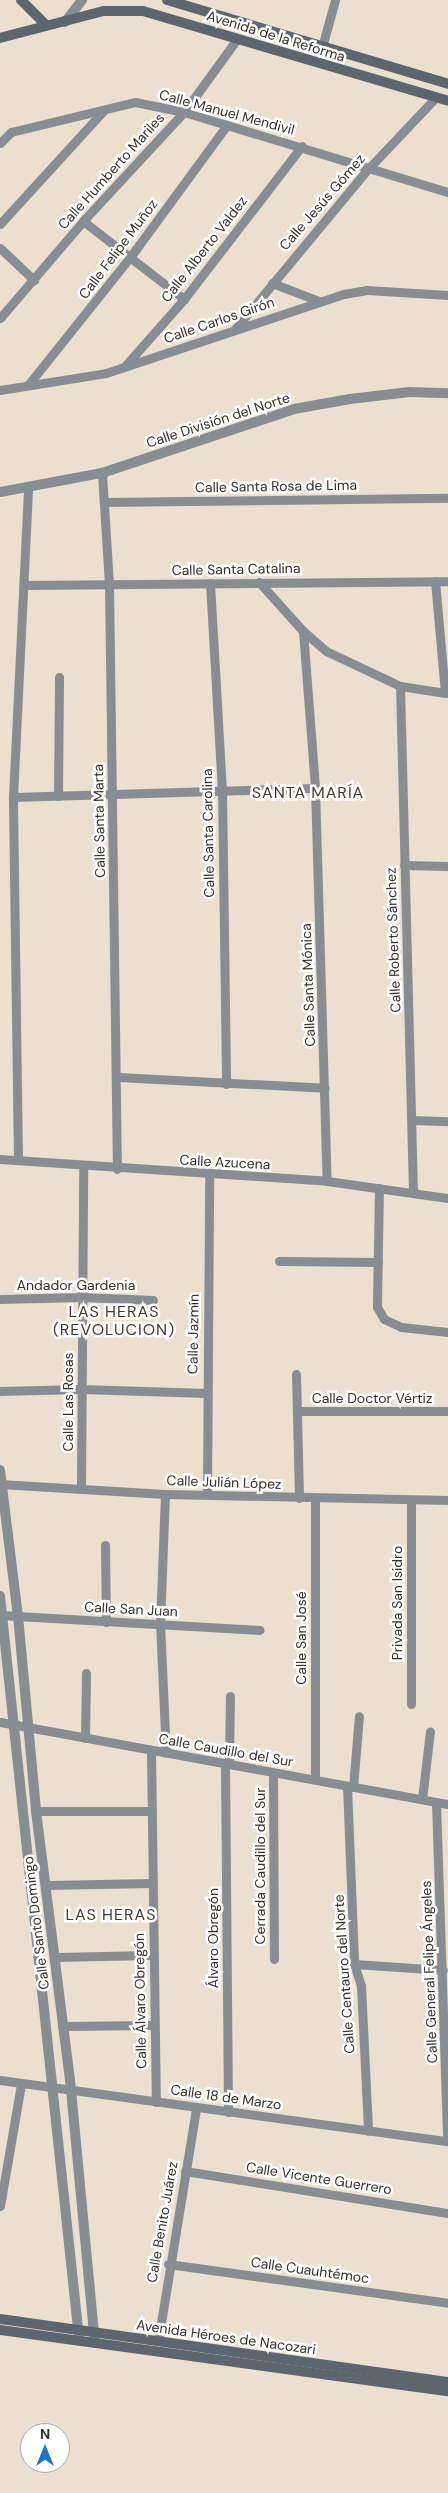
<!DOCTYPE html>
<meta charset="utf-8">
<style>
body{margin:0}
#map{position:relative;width:448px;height:2493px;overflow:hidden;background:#ebe0cf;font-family:"DM Sans",sans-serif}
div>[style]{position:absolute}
.minor>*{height:9px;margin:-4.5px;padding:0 4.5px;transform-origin:4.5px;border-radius:4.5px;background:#888d94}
.tertiary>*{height:10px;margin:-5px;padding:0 5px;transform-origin:5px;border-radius:5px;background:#888d94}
.secondary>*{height:10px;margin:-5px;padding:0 5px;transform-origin:5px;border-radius:5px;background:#5d666e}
span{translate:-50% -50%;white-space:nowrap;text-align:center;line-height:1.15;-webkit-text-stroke:5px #fff;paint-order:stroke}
.street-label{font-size:14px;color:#343029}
.quarter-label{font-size:16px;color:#433a2c;letter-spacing:1px}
.north{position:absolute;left:20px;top:2423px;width:50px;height:50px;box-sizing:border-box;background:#fff;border:1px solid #aeaca9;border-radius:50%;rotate:0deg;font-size:14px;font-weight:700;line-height:20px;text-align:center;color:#343029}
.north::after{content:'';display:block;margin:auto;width:18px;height:22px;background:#1775c2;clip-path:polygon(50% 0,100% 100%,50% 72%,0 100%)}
</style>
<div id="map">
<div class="minor">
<div style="left:322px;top:47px;width:49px;rotate:-74.5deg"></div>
<div style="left:0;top:143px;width:16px;rotate:-45deg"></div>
<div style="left:11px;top:132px;width:128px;rotate:-13.6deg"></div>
<div style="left:135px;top:102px;width:50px;rotate:11.5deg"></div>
<div style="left:184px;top:112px;width:276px;rotate:16.9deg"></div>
<div style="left:83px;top:221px;width:128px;rotate:37.7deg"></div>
<div style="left:0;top:224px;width:154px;rotate:-47.6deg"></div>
<div style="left:0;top:248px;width:47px;rotate:43.3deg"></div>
<div style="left:272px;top:283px;width:50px;rotate:21deg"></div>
<div style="left:0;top:318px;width:128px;rotate:-49.4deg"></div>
<div style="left:83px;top:221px;width:149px;rotate:-47.2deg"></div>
<div style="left:184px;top:112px;width:90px;rotate:-54deg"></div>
<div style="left:235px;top:329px;width:208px;rotate:-50.3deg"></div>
<div style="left:368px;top:169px;width:99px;rotate:-46.6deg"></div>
<div style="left:125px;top:366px;width:89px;rotate:-48.6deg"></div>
<div style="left:184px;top:299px;width:193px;rotate:-52.4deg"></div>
<div style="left:28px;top:385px;width:165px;rotate:-51.4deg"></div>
<div style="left:131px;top:256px;width:161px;rotate:-53.8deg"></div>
<div style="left:0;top:390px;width:107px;rotate:-9.1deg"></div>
<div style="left:106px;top:373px;width:251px;rotate:-18.4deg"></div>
<div style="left:344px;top:294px;width:23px;rotate:-10deg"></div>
<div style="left:367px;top:290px;width:81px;rotate:3.5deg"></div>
<div style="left:102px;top:473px;width:112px;rotate:86.4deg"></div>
<div style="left:109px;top:585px;width:584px;rotate:89.22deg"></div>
<div style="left:104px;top:502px;width:344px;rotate:-0.7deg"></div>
<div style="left:259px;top:582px;width:66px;rotate:48.1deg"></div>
<div style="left:303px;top:631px;width:30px;rotate:41deg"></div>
<div style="left:326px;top:651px;width:82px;rotate:25.3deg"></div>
<div style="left:400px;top:686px;width:46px;rotate:8.8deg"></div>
<div style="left:445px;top:693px;width:112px;rotate:-95.1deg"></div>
<div style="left:210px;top:583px;width:206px;rotate:86.7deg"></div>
<div style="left:222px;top:789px;width:295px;rotate:89.2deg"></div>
<div style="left:25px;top:585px;width:423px;rotate:-0.5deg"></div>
<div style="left:303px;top:631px;width:157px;rotate:85.6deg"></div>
<div style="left:315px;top:788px;width:393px;rotate:88.3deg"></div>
<div style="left:400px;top:686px;width:507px;rotate:88.53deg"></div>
<div style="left:58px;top:796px;width:119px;rotate:-89.5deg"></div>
<div style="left:13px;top:797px;width:302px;rotate:-1.7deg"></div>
<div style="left:404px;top:865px;width:44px;rotate:1.3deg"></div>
<div style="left:118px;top:1077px;width:207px;rotate:3deg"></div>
<div style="left:412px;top:1120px;width:36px;rotate:2deg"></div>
<div style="left:0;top:1159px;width:328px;rotate:3.8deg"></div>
<div style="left:327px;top:1181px;width:122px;rotate:8deg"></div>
<div style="left:18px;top:1160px;width:363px;rotate:-90.8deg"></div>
<div style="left:13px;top:797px;width:311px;rotate:-87.2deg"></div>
<div style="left:379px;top:1188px;width:119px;rotate:91deg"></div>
<div style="left:377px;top:1307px;width:14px;rotate:60deg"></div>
<div style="left:384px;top:1319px;width:19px;rotate:25deg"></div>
<div style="left:401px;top:1327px;width:47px;rotate:6.1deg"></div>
<div style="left:279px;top:1261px;width:99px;rotate:0.6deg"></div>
<div style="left:0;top:1299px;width:82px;rotate:-1.4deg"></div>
<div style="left:82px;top:1297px;width:71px;rotate:2.4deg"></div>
<div style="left:296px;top:1374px;width:124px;rotate:88.6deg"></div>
<div style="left:0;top:1391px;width:81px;rotate:-1.4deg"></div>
<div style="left:81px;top:1389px;width:126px;rotate:1.8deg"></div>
<div style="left:297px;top:1411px;width:151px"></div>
<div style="left:0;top:1484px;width:165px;rotate:3.5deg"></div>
<div style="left:165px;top:1494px;width:283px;rotate:1.2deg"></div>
<div style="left:81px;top:1489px;width:323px;rotate:-89.6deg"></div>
<div style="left:165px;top:1494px;width:129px;rotate:92.2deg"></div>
<div style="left:160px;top:1623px;width:130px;rotate:87.4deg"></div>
<div style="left:207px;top:1494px;width:319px;rotate:-89.6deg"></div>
<div style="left:411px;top:1501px;width:203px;rotate:90deg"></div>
<div style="left:105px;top:1545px;width:77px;rotate:89.3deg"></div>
<div style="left:0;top:1615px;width:260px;rotate:3.3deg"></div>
<div style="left:0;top:1722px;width:455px;rotate:10.4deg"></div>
<div style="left:85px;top:1738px;width:65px;rotate:-89.1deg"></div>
<div style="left:151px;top:1751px;width:351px;rotate:89.2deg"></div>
<div style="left:225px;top:1764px;width:348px;rotate:89.5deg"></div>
<div style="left:229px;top:1764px;width:68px;rotate:-89.2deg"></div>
<div style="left:273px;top:1773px;width:186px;rotate:89.7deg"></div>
<div style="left:315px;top:1778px;width:280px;rotate:-90deg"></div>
<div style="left:347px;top:1786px;width:178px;rotate:87.7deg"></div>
<div style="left:354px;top:1964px;width:23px;rotate:72deg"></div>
<div style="left:361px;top:1986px;width:145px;rotate:87.2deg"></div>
<div style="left:353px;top:1787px;width:71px;rotate:-85.2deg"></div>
<div style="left:422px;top:1799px;width:68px;rotate:-83.3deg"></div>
<div style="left:436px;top:1802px;width:339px;rotate:88.1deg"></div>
<div style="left:36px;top:1811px;width:116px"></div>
<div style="left:47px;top:1885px;width:105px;rotate:-1.1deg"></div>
<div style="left:55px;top:1957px;width:97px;rotate:-1.2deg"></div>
<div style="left:354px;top:1964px;width:89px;rotate:3.9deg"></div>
<div style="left:62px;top:2026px;width:92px;rotate:-0.6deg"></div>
<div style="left:0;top:2080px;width:452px;rotate:7.8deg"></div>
<div style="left:185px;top:2171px;width:266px;rotate:9.1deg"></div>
<div style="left:0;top:2206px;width:124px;rotate:-80.2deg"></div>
<div style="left:168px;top:2264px;width:283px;rotate:7.9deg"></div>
<div style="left:158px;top:2341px;width:236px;rotate:-80.7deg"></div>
</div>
<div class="tertiary">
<div style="left:65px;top:22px;width:28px;rotate:-52deg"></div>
<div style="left:0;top:492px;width:104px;rotate:-10.6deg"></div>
<div style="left:102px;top:473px;width:202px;rotate:-18.4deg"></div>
<div style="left:294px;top:409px;width:57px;rotate:-10.1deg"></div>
<div style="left:350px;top:399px;width:60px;rotate:-6.7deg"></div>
<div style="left:410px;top:392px;width:38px;rotate:2deg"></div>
<div style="left:0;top:1470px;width:147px;rotate:83deg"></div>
<div style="left:18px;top:1616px;width:196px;rotate:84.7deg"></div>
<div style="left:36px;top:1811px;width:281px;rotate:82.8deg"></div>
<div style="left:71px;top:2090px;width:254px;rotate:84.6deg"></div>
<div style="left:0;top:1596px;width:746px;rotate:83.92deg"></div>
</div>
<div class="secondary">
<div style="left:21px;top:0;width:35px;rotate:45deg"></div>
<div style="left:167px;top:0;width:293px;rotate:16.6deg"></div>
<div style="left:0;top:38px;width:107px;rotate:-14.6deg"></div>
<div style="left:104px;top:11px;width:39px"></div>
<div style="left:143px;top:11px;width:318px;rotate:16.4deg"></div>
<div style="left:0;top:2319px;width:452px;rotate:8deg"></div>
<div style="left:0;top:2330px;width:452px;rotate:7.8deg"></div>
</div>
<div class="street-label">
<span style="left:276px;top:36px;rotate:17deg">Avenida de la Reforma</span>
<span style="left:227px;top:112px;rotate:15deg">Calle Manuel Mendivil</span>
<span style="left:111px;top:171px;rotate:-48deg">Calle Humberto Mariles</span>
<span style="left:322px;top:202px;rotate:-49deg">Calle Jesús Gómez</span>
<span style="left:118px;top:249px;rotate:-53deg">Calle Felipe Muñoz</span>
<span style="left:204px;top:249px;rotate:-52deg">Calle Alberto Valdez</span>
<span style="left:219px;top:320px;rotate:-19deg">Calle Carlos Girón</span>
<span style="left:218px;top:420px;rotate:-18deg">Calle División del Norte</span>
<span style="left:276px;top:486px;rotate:-1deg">Calle Santa Rosa de Lima</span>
<span style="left:236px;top:569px;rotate:-1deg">Calle Santa Catalina</span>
<span style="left:99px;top:821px;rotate:-91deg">Calle Santa Marta</span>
<span style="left:208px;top:833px;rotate:-91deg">Calle Santa Carolina</span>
<span style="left:393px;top:940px;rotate:-92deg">Calle Roberto Sánchez</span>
<span style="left:308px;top:985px;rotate:-92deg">Calle Santa Mónica</span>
<span style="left:225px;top:1162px;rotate:3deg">Calle Azucena</span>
<span style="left:76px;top:1285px">Andador Gardenia</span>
<span style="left:193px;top:1334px;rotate:-89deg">Calle Jazmín</span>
<span style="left:372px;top:1398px">Calle Doctor Vértiz</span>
<span style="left:68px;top:1402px;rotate:-90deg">Calle Las Rosas</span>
<span style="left:224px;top:1482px;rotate:2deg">Calle Julián López</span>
<span style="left:397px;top:1603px;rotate:-90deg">Privada San Isidro</span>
<span style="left:131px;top:1609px;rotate:3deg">Calle San Juan</span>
<span style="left:301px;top:1638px;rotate:-90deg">Calle San José</span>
<span style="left:226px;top:1750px;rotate:10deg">Calle Caudillo del Sur</span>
<span style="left:260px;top:1866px;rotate:-90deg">Cerrada Caudillo del Sur</span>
<span style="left:36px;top:1923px;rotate:-97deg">Calle Santo Domingo</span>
<span style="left:213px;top:1938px;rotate:-90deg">Álvaro Obregón</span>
<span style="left:429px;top:1972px;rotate:-92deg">Calle General Felipe Ángeles</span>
<span style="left:344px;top:1974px;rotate:-94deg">Calle Centauro del Norte</span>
<span style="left:140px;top:2001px;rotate:-91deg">Calle Álvaro Obregón</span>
<span style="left:226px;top:2097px;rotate:8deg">Calle 18 de Marzo</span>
<span style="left:319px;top:2178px;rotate:9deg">Calle Vicente Guerrero</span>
<span style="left:162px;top:2222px;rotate:-80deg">Calle Benito Juárez</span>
<span style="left:310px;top:2270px;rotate:8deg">Calle Cuauhtémoc</span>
<span style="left:226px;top:2337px;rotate:8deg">Avenida Héroes de Nacozari</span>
</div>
<div class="quarter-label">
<span style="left:308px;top:793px">SANTA MARÍA</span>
<span style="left:114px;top:1321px">LAS HERAS<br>(REVOLUCION)</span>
<span style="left:111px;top:1915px">LAS HERAS</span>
</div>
<div class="north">N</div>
</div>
